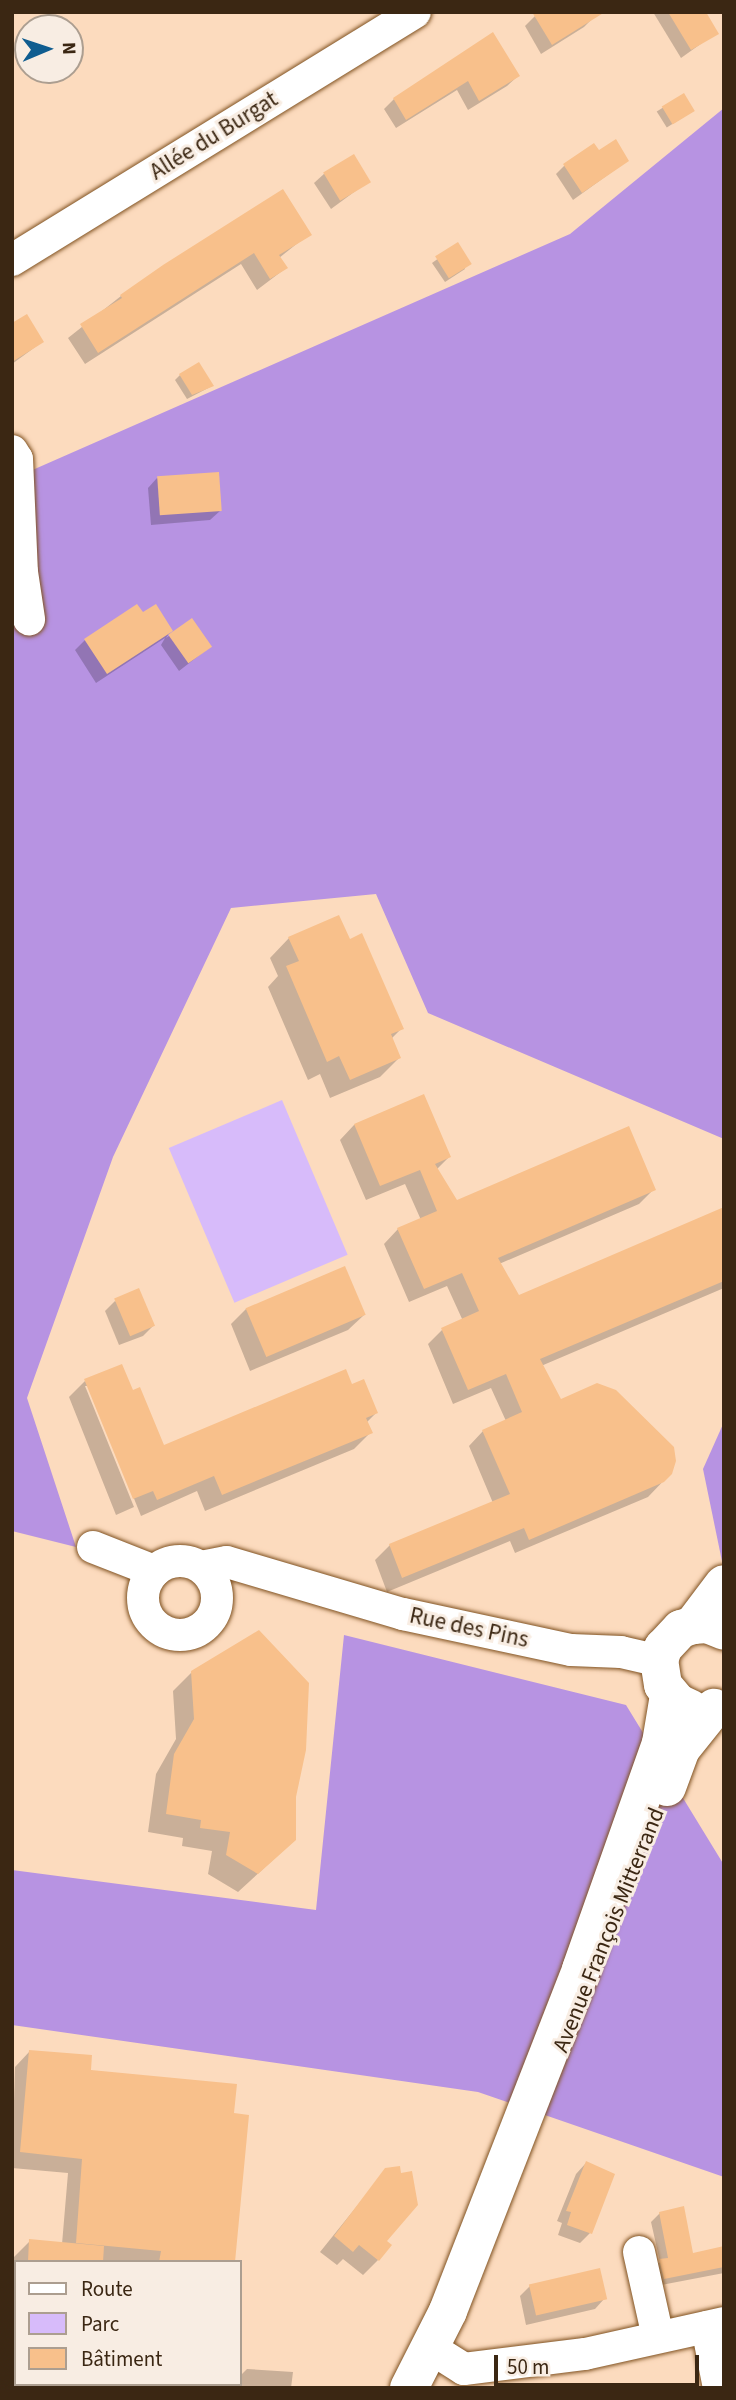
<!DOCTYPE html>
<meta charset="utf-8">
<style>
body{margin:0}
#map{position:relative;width:736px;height:2400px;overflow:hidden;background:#fcdbbe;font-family:"Source Sans 3",sans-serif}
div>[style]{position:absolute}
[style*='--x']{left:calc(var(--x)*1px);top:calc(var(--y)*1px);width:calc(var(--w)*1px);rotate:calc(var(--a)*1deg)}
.green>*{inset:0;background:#d7bbfa;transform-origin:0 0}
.forest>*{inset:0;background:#b793e2}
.shadow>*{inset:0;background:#0003;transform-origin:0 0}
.building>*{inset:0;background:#f8c08b;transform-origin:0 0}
.roads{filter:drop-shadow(0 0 2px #805221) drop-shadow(0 0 2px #805221)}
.minor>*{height:32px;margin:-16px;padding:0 16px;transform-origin:16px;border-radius:16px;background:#fff}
.minor>.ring{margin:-16px;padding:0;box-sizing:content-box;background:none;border:32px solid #fff;border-radius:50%}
.major>*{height:38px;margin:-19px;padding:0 19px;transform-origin:19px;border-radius:19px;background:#fff}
span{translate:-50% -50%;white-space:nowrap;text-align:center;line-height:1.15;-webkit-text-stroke:6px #f8ede3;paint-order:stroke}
.street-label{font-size:23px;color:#3b2713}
.frame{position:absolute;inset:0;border:14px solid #3b2713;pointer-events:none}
.legend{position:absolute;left:14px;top:2260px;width:228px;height:126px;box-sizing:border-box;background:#f8ede3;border:2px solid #ac9e90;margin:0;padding:9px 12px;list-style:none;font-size:21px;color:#3b2713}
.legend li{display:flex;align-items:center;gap:14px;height:35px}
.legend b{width:35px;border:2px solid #ac9e90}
.north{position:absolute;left:14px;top:14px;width:70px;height:70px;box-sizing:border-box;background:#f8ede3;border:2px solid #ac9e90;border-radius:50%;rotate:88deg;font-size:19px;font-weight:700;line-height:28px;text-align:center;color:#3b2713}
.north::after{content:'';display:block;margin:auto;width:24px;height:32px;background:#105d90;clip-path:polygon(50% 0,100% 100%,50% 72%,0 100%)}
.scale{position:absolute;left:494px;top:2355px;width:205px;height:32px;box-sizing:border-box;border:4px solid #3b2713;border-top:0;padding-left:9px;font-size:21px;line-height:24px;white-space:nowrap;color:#3b2713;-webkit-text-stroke:5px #f8ede3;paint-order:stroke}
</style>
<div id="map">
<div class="green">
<div style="left:282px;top:1100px;width:168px;height:123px;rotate:67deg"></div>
</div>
<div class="forest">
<div style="clip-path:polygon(724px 108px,724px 1139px,428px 1013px,376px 894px,231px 908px,113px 1157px,27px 1398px,76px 1547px,12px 1531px,12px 479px,570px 234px)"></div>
<div style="clip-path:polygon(724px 1422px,724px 1571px,703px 1469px)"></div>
<div style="clip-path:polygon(344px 1635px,626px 1705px,724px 1865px,724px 2177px,478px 2092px,12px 2025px,12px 1870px,316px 1910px)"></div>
</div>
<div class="shadow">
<div style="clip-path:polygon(653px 12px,703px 12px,716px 33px,681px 58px)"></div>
<div style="clip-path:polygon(535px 16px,594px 17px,584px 27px,541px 54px,525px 26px)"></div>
<div style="clip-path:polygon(492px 34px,518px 76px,507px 86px,468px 110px,457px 90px,396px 128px,384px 109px,394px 99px)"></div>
<div style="left:683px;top:95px;width:19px;height:31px;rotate:58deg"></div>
<div style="clip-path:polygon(598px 153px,627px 161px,573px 200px,556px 174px,564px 166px)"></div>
<div style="clip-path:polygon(325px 173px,369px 181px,331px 209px,314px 183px)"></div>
<div style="clip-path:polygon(309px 234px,279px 258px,286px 268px,257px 290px,241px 264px,85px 364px,68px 338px,121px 296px)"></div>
<div style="clip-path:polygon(457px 245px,465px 269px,445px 282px,432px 263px)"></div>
<div style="clip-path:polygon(12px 325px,42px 342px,12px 364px)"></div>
<div style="clip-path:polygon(180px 375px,212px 386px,187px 399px,175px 380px)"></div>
<div style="clip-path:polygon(157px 478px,220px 511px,210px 520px,151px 525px,148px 488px)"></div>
<div style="clip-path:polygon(143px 615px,171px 631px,166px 638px,191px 621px,210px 647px,179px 671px,161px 645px,165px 638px,96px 683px,75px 650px,85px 640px)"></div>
<div style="clip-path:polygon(289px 938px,349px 941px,401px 1029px,391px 1039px,399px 1058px,380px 1077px,330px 1098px,320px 1074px,308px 1080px,268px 987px,278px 976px,270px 958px)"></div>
<div style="clip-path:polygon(423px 1096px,449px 1157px,436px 1170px,456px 1203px,654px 1189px,639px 1204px,499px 1264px,518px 1297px,724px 1209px,724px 1288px,541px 1366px,560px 1402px,671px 1473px,648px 1497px,515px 1553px,510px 1541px,387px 1592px,375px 1560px,390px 1545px,493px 1503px,469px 1446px,483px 1431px,506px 1421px,491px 1388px,453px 1404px,428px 1344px,442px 1330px,463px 1321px,447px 1286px,409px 1302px,384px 1244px,398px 1229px,421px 1220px,405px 1184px,366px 1200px,340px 1140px,354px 1125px)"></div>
<div style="clip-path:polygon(115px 1301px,153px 1326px,143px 1336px,119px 1345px,105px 1311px)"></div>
<div style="clip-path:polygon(246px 1309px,364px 1315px,348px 1330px,250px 1371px,231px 1324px)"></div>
<div style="clip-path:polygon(85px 1381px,132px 1392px,163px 1447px,351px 1387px,376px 1413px,366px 1423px,370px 1433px,354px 1449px,205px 1511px,197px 1491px,141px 1516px,89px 1386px,85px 1386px,134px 1507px,116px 1515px,69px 1397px)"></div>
<div style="clip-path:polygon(192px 1672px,275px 1858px,238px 1892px,208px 1874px,212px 1851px,182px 1846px,183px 1838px,148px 1832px,156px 1774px,176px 1739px,173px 1691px)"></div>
<div style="clip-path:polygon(30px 2051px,232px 2115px,233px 2262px,16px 2262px,16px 2384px,49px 2384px,48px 2388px,12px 2388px,12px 2259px,30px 2241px,62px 2244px,68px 2173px,12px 2168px,15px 2067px)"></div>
<div style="clip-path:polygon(586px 2163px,590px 2233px,580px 2243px,558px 2235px,562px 2223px,557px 2221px,576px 2174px)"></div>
<div style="clip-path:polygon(386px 2170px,385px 2242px,378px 2260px,363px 2275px,343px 2259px,337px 2265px,320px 2252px)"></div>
<div style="clip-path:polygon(660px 2213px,691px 2255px,724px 2248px,724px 2273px,656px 2286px,652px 2269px,660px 2262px,651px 2222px)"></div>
<div style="clip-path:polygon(530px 2286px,605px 2298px,595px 2309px,526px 2325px,520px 2296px)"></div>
<div style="clip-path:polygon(247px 2369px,293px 2372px,291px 2388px,236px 2388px,240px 2376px)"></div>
</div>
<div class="building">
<div style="clip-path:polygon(532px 12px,605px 12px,552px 45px)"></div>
<div style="clip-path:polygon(668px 12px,706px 12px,719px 34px,691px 50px)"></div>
<div style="clip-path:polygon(493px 32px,520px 76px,479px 101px,468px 81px,406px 120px,393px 98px)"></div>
<div style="left:684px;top:93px;width:21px;height:26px;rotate:59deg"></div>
<div style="clip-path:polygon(616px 139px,629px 161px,582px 193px,563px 164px,594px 143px,599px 150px)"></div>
<div style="left:354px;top:154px;width:33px;height:36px;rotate:59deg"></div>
<div style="clip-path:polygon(283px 189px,312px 235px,279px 255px,288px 268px,270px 279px,254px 253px,98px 353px,80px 324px,122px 298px,120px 295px,163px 265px)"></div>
<div style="left:458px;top:242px;width:26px;height:27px;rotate:58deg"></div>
<div style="clip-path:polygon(27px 314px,44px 342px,12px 362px,12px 323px)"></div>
<div style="clip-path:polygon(199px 362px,214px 386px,192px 395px,179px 374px)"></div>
<div style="left:219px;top:472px;width:39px;height:62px;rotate:86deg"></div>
<div style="clip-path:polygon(137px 604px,143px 612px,156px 604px,173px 631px,107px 674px,84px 639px)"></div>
<div style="left:192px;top:618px;width:35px;height:29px;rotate:55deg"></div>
<div style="clip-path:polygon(339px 915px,350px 939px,362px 933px,404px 1029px,391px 1034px,401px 1058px,350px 1080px,339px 1056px,327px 1062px,286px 966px,299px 961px,288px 937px)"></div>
<div style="clip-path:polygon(424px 1094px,451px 1157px,435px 1164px,457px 1200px,629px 1126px,656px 1190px,498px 1258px,519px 1295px,724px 1207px,724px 1281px,540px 1359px,561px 1399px,597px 1383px,616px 1390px,674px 1447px,676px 1461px,672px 1474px,664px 1482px,529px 1540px,524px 1528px,402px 1578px,389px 1544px,510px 1494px,482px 1430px,522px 1412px,506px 1374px,468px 1390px,441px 1328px,479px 1311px,462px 1273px,424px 1289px,397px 1228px,437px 1211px,420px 1170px,380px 1186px,354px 1124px)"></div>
<div style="left:345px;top:1266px;width:53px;height:108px;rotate:67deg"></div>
<div style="left:139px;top:1288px;width:41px;height:27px;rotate:67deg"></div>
<div style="clip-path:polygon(122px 1364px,133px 1390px,140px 1387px,164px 1445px,346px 1369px,352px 1384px,364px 1379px,378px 1413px,366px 1418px,373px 1433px,222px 1495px,214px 1476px,157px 1500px,153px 1491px,133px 1499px,84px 1379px)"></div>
<div style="clip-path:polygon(259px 1630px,309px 1683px,306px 1750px,296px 1797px,296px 1840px,258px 1874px,226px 1855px,230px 1832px,200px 1828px,201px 1820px,166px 1814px,174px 1754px,194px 1719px,191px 1671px)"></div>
<div style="clip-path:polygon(29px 2050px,92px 2055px,91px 2070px,237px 2084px,234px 2113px,249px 2115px,235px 2262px,159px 2262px,161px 2251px,76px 2243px,82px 2159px,20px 2152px)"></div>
<div style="clip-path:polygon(586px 2161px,615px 2174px,592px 2234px,567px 2225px,571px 2212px,566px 2211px)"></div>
<div style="clip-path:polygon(400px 2166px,401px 2173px,412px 2171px,418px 2205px,387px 2241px,392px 2245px,379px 2261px,359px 2245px,353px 2252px,334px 2236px,385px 2168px)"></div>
<div style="clip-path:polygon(684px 2206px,693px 2253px,724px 2246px,724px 2267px,664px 2279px,659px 2259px,668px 2258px,659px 2212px)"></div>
<div style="clip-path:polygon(29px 2239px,104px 2246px,103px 2262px,28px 2262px)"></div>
<div style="left:600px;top:2268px;width:32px;height:73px;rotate:77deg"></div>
</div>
<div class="roads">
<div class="minor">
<div style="--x:12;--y:260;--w:473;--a:-31.6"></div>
<div style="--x:12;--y:451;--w:9;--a:58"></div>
<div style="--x:17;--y:459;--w:113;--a:87.5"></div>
<div style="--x:22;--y:572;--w:48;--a:81.5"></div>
<div style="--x:93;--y:1547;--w:66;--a:21.5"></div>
<div class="ring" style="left:143px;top:1561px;width:42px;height:42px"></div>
<div style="--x:201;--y:1567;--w:26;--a:-11"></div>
<div style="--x:227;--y:1562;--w:184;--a:16.5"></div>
<div style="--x:403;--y:1614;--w:172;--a:12.1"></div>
<div style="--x:571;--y:1650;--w:50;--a:2.3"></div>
<div style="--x:621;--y:1652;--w:39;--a:13"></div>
<div style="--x:639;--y:2252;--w:87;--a:77.4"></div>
<div style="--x:707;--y:2327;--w:62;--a:78.9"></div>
<div style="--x:429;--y:2347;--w:41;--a:32.2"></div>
<div style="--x:464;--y:2369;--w:122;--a:-7.1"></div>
<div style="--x:585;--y:2354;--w:142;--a:-12.6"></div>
</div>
<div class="major">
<div style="--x:693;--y:1625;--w:51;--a:-52.9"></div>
<div style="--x:691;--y:1709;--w:14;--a:-155"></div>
<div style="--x:678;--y:1703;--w:23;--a:-130"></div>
<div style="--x:663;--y:1685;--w:24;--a:-99"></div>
<div style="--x:659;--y:1661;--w:14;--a:-73"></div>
<div style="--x:663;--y:1648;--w:26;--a:-47"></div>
<div style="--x:681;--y:1629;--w:13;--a:-18"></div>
<div style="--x:693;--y:1625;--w:14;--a:-4"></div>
<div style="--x:707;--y:1624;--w:18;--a:22"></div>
<div style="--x:667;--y:1787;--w:40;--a:-69.8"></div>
<div style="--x:681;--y:1749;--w:53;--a:-51.2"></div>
<div style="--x:409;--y:2388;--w:86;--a:-63.1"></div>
<div style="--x:448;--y:2311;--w:367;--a:-68.7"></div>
<div style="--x:581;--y:1969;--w:240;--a:-70.5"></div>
<div style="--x:661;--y:1743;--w:49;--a:-80.5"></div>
</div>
</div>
<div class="street-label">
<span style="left:214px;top:136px;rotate:-32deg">Allée du Burgat</span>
<span style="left:469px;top:1628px;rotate:12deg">Rue des Pins</span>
<span style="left:609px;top:1930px;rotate:-68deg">Avenue François Mitterrand</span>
</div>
<div class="frame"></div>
<ul class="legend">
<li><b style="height:9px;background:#fff"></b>Route</li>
<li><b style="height:19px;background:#d7bbfa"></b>Parc</li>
<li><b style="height:19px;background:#f8c08b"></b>Bâtiment</li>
</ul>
<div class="north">N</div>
<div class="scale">50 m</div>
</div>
